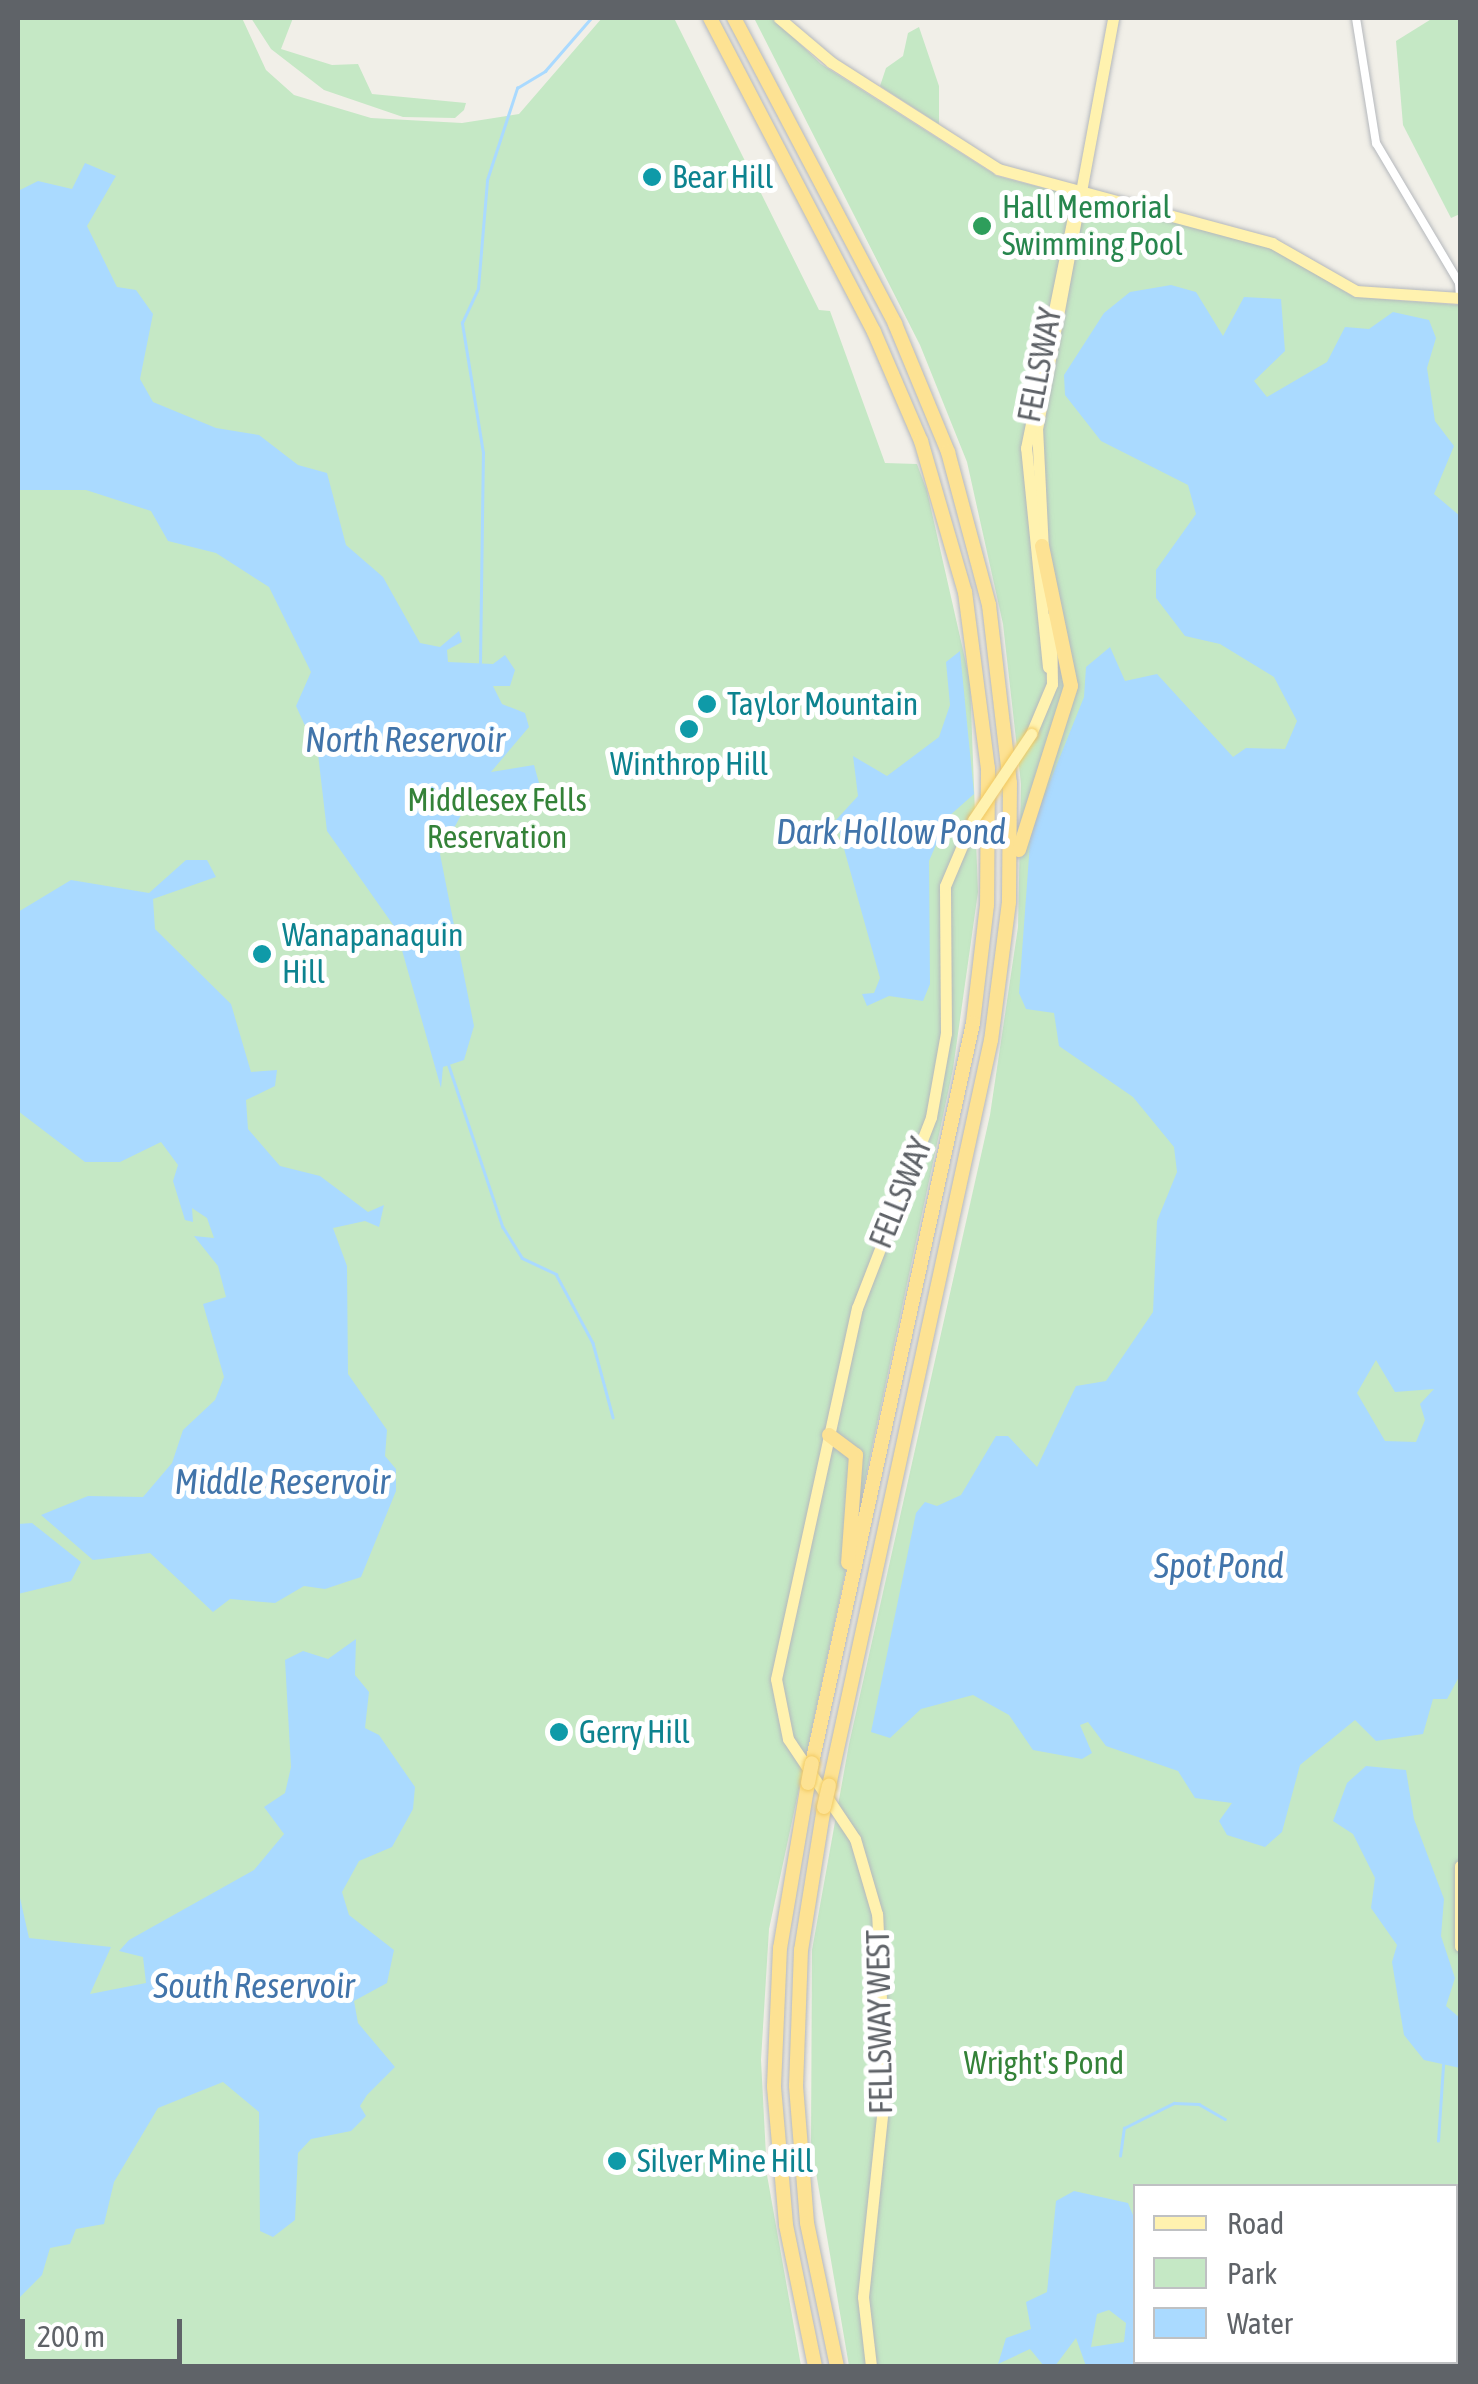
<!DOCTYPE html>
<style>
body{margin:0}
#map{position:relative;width:1478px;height:2384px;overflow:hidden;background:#f1efe8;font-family:"Asap Condensed",sans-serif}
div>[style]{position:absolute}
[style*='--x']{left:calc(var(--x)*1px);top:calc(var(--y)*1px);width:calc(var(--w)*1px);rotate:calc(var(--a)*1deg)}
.green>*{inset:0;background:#c5e8c5}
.water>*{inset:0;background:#aadaff}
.stream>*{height:2.5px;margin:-1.25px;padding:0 1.25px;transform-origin:1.25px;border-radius:1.25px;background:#aadaff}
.roads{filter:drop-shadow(0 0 2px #b5b8bc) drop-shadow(0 0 2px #b5b8bc)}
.minor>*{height:8px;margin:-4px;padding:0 4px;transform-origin:4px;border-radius:4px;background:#fff}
.major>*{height:11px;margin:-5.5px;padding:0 5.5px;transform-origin:5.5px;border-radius:5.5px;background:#fff2af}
.highway>*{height:14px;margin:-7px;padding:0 7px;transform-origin:7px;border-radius:7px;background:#fde293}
.bridges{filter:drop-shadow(0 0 2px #f2c960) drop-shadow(0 0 2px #f2c960)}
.major-bridge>*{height:11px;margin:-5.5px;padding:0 5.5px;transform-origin:5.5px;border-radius:5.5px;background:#fff2af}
.highway-bridge>*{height:14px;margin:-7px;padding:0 7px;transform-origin:7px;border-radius:7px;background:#fde293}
.dots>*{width:28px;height:28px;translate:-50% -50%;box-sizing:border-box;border:5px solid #fff;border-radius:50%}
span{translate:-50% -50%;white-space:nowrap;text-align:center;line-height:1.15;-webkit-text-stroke:10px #fff;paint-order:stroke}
.culture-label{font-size:32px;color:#0d838f}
.left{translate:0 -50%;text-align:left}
.leisure-label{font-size:32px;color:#27864d}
.street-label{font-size:32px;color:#5f6368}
.park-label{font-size:32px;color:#348238}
.water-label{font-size:35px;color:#4174aa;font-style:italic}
.frame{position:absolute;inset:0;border:20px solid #5f6368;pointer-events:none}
.legend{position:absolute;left:1133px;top:2184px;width:325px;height:180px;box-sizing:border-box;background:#fff;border:2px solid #bfc1c3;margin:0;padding:12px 18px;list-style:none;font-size:30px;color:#5f6368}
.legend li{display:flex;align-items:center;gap:20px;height:50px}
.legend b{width:50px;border:2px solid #bfc1c3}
.scale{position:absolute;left:20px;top:2319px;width:162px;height:45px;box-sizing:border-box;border:5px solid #5f6368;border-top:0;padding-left:12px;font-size:30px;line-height:35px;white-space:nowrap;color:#5f6368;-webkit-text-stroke:8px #fff;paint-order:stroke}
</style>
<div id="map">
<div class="green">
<div style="clip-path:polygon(18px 18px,242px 18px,266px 70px,294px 95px,371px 118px,462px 123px,519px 114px,602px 18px,674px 18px,819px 310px,830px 311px,885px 463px,917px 464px,927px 491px,970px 681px,978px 892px,953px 1069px,769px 1929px,761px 2060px,767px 2175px,801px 2366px,18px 2366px)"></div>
<div style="clip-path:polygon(251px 18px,293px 18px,281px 49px,332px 65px,358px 64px,372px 94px,466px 103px,464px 110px,455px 118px,403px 117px,324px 90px,271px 49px)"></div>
<div style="clip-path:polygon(754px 18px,773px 18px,821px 64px,997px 176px,1274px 248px,1354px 297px,1460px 305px,1460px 2347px,1456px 2350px,1456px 2186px,1136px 2186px,1136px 2362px,1440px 2362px,1433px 2366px,849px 2366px,811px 2143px,812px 1950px,849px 1744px,990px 1115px,1018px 927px,1021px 784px,1003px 624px,967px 462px,920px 345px)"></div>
<div style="clip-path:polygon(1433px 18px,1460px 18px,1460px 214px,1451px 218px,1403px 125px,1396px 41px)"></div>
<div style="clip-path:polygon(919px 27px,939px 86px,939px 124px,880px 86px,886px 68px,903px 56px,908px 33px)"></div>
</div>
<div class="water">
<div style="clip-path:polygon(85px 163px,116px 176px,87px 226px,117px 287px,136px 290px,153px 314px,140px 379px,153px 402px,216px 428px,259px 435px,298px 465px,327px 473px,346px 545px,383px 577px,420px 643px,440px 647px,459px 631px,462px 642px,447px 650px,448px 662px,493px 664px,505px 655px,515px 670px,510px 686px,493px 686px,502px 704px,525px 713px,529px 727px,491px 772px,534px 765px,543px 797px,534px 809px,519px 797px,467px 804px,440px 854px,474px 1026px,464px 1060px,443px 1067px,441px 1088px,396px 929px,327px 831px,318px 754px,296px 706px,311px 672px,269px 587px,216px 553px,168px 541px,151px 511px,86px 490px,18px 490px,18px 191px,38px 181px,72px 189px)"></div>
<div style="clip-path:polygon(evenodd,1171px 285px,1196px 292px,1223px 336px,1244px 297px,1281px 299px,1285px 351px,1254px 381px,1267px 397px,1327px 362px,1345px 327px,1369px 329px,1393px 312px,1429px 320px,1436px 338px,1427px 368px,1435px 421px,1454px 446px,1434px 494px,1460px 516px,1460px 1675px,1447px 1699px,1433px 1699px,1423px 1734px,1376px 1741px,1355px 1720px,1300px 1765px,1282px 1832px,1265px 1847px,1227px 1835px,1219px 1821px,1232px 1803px,1195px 1798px,1178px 1771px,1106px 1746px,1088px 1722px,1080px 1725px,1092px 1753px,1082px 1759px,1033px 1750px,1009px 1715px,973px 1695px,921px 1709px,890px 1738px,871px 1732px,916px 1513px,925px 1502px,937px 1506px,961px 1495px,996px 1436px,1008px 1436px,1037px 1467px,1076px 1386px,1106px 1381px,1153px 1312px,1157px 1221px,1177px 1172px,1174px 1147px,1133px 1097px,1059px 1046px,1054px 1013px,1026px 1009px,1019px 993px,1031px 829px,1084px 697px,1086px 667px,1110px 647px,1125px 681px,1157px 674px,1233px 757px,1246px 748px,1285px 749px,1297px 721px,1274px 677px,1220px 644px,1185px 636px,1156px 598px,1156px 570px,1196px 514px,1188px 485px,1101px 441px,1065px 395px,1064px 375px,1104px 313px,1130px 292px,1171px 285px,1376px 1360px,1395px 1392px,1434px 1389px,1420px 1404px,1425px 1420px,1416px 1442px,1385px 1441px,1357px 1393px,1376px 1360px)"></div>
<div style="clip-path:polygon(960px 651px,974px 794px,948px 817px,929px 861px,930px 984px,923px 1001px,889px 996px,867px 1006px,862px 994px,874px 993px,880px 978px,836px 820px,858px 796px,853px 756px,887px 776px,939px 737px,950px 705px,946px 662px)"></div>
<div style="clip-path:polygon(186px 860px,207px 860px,216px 877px,153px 899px,155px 929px,231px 1004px,251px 1072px,277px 1070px,275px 1086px,246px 1100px,248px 1129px,280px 1166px,320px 1176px,368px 1212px,384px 1205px,379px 1227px,365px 1221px,333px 1228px,347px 1266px,348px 1374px,387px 1430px,385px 1456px,396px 1469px,396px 1491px,361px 1577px,325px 1589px,304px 1586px,275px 1603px,230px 1599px,213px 1612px,150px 1553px,93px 1560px,41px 1515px,88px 1496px,143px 1497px,172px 1463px,183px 1430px,215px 1400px,224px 1377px,203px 1304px,226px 1297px,218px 1266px,194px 1236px,214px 1238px,207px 1218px,192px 1208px,193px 1222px,185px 1220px,173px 1181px,178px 1165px,161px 1142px,120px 1162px,85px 1162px,18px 1111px,18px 912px,71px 880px,149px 893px)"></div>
<div style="clip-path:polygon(32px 1523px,81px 1562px,71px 1581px,18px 1594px,18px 1524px)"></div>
<div style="clip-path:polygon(356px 1639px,355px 1675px,369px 1692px,365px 1728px,379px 1735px,415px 1787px,413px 1809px,392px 1847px,359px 1861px,342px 1892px,349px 1915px,394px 1950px,387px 1983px,354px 2001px,358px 2023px,395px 2067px,367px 2095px,360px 2106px,366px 2116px,351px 2131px,311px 2139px,298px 2153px,295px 2220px,273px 2237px,260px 2231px,259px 2112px,223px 2082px,158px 2108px,114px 2182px,104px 2224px,76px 2229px,70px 2244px,50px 2248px,42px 2275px,18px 2299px,18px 1889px,29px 1938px,111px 1947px,90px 1994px,146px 1983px,143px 1957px,119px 1951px,129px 1940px,254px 1870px,284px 1834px,264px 1807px,285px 1793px,291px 1767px,285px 1660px,303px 1651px,328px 1659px)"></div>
<div style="clip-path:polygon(1366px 1766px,1406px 1770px,1414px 1819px,1444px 1899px,1441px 1936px,1455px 1978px,1446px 2006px,1460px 2018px,1460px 2068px,1424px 2060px,1404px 2035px,1392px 1962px,1397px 1945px,1371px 1908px,1375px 1878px,1353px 1834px,1333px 1821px,1347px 1783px)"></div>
<div style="clip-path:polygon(evenodd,1074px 2191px,1128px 2203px,1135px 2220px,1136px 2362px,1315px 2366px,1086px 2366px,1076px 2338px,1055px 2366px,1044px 2366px,1030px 2349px,998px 2364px,1006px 2338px,1031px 2329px,1026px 2302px,1047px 2292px,1056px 2201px,1074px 2191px,1109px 2310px,1126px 2323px,1124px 2342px,1091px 2347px,1097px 2314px,1109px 2310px)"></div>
</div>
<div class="stream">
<div style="--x:480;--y:663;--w:210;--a:-89.2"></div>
<div style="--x:483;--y:453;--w:132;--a:-99.2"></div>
<div style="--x:462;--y:323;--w:38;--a:-65"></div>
<div style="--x:478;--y:288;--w:108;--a:-85.2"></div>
<div style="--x:487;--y:180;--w:97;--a:-71.9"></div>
<div style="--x:517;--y:88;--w:33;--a:-31"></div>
<div style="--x:545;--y:71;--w:70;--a:-49"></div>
<div style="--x:448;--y:1063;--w:173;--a:71.5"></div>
<div style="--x:503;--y:1227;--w:36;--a:58"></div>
<div style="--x:522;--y:1258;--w:38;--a:25"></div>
<div style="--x:556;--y:1274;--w:78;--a:61.8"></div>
<div style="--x:593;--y:1343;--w:77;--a:74.9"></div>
<div style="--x:1438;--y:2141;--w:76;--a:-86.2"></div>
<div style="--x:1120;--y:2156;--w:28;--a:-82"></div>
<div style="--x:1124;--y:2128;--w:56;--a:-26.6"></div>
<div style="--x:1174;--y:2103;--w:25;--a:2"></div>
<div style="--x:1199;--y:2104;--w:30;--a:30"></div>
</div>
<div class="roads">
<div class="minor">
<div style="--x:1356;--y:18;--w:127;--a:80.9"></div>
<div style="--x:1376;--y:143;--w:163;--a:59.3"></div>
<div style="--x:1459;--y:283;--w:15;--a:86"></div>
</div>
<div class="major">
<div style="--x:779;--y:18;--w:68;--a:40.2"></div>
<div style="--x:831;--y:62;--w:198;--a:32.6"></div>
<div style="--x:998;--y:169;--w:284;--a:15.1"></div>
<div style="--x:1272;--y:243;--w:97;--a:29.7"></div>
<div style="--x:1356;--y:291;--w:104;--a:3.9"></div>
<div style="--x:1043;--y:550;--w:121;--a:-92.8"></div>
<div style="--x:1037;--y:429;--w:418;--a:-79.5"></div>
<div style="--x:1048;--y:667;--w:220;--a:-95.7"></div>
<div style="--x:1026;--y:448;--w:255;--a:-78.5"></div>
<div style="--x:1031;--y:734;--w:54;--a:-67.2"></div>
<div style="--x:1052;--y:684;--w:66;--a:-90.9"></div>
<div style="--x:1460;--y:1866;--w:80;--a:90"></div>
<div style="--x:871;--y:2366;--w:69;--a:-96.6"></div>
<div style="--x:863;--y:2297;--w:211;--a:-84"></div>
<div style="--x:885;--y:2087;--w:173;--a:-92.6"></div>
<div style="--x:877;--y:1914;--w:78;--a:-106.3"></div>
<div style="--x:855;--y:1839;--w:120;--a:-123.8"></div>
<div style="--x:788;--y:1739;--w:61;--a:-101.3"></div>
<div style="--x:776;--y:1679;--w:380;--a:-77.7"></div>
<div style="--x:857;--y:1308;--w:205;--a:-68.8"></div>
<div style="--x:931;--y:1117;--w:85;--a:-79.9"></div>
<div style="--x:946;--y:1033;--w:147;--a:-90.4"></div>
<div style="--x:945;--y:886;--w:72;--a:-67"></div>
</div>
<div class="highway">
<div style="--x:710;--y:18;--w:354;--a:62.4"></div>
<div style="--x:874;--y:332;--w:119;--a:66.7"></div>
<div style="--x:921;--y:441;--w:157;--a:73.8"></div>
<div style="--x:965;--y:592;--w:177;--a:82.6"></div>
<div style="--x:988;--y:768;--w:137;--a:90.4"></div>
<div style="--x:987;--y:905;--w:119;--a:96.8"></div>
<div style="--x:973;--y:1023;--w:757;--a:102.27"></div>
<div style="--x:734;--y:18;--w:346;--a:62.2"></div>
<div style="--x:895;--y:324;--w:139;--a:67.5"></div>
<div style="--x:948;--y:452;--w:158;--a:75"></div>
<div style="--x:989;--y:605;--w:179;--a:83.3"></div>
<div style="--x:1010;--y:783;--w:119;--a:90.5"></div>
<div style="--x:1009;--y:902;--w:139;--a:97.4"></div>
<div style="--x:991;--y:1040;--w:763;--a:102.25"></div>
<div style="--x:1019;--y:850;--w:172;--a:-72.4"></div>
<div style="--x:1071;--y:686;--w:143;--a:-101.7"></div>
<div style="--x:829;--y:1435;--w:34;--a:37"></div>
<div style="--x:856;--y:1455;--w:108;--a:94.2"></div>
<div style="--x:808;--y:1783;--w:167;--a:99.6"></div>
<div style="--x:780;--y:1948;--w:139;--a:92.5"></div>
<div style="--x:774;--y:2087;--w:139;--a:85"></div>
<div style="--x:786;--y:2225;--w:144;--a:78.4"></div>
<div style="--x:824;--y:1807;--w:145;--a:99.1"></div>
<div style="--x:801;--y:1950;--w:136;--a:92.1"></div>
<div style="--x:796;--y:2086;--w:137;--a:85.4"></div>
<div style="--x:807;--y:2223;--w:146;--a:78.2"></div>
</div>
</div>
<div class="bridges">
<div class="major-bridge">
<div style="--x:973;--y:820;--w:104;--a:-56"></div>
</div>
<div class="highway-bridge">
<div style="--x:808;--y:1783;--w:20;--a:-79"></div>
<div style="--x:824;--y:1807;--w:22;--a:-77"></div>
</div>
</div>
<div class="dots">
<div style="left:652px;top:177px;background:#0f9aa8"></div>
<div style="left:982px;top:226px;background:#2e9e5b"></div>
<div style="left:707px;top:704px;background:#0f9aa8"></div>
<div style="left:689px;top:729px;background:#0f9aa8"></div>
<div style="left:262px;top:954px;background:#0f9aa8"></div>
<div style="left:559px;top:1732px;background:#0f9aa8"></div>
<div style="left:617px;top:2161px;background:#0f9aa8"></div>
</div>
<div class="culture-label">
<span class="left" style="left:672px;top:177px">Bear Hill</span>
<span class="left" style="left:727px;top:704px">Taylor Mountain</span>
<span style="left:689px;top:764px">Winthrop Hill</span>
<span class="left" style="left:282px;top:954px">Wanapanaquin<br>Hill</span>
<span class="left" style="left:579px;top:1732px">Gerry Hill</span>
<span class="left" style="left:637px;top:2161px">Silver Mine Hill</span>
</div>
<div class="leisure-label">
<span class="left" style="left:1002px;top:226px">Hall Memorial<br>Swimming Pool</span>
</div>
<div class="street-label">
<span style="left:1040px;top:365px;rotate:-79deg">FELLSWAY</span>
<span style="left:901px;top:1193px;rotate:-68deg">FELLSWAY</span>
<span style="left:880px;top:2022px;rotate:-91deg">FELLSWAY WEST</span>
</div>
<div class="park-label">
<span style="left:497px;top:819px">Middlesex Fells<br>Reservation</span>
<span style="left:1044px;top:2063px">Wright's Pond</span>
</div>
<div class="water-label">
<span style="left:405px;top:739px">North Reservoir</span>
<span style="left:891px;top:831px">Dark Hollow Pond</span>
<span style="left:282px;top:1481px">Middle Reservoir</span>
<span style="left:1219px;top:1565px">Spot Pond</span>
<span style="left:254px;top:1985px">South Reservoir</span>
</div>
<div class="frame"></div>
<ul class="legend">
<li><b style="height:12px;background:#fff2af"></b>Road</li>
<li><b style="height:28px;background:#c5e8c5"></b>Park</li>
<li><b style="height:28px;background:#aadaff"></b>Water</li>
</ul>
<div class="scale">200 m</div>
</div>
